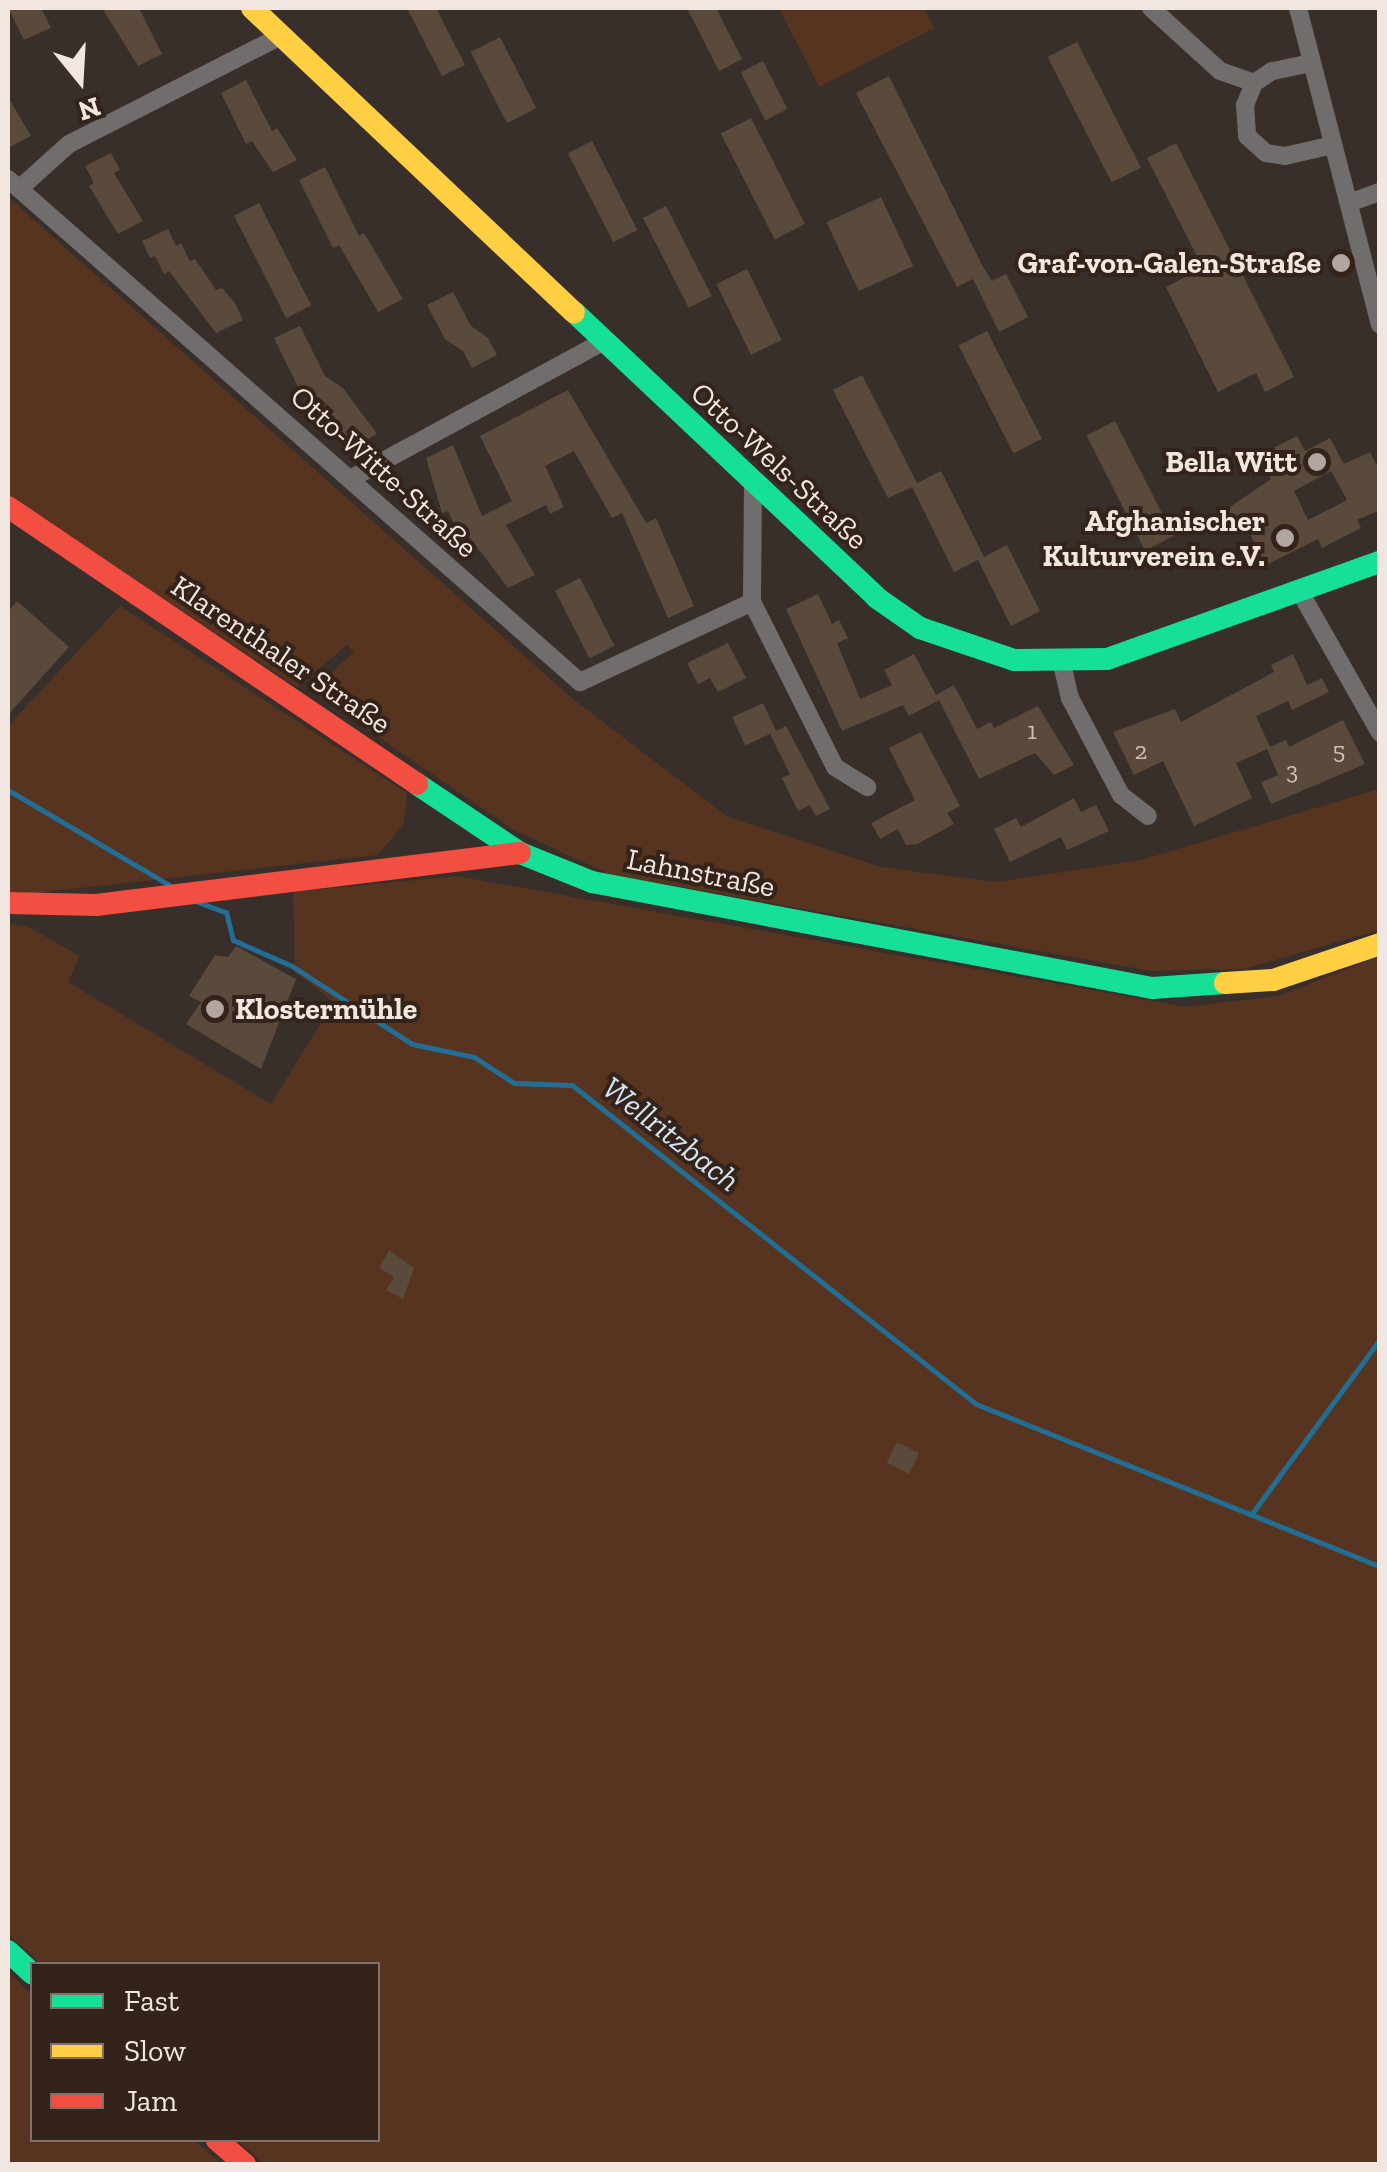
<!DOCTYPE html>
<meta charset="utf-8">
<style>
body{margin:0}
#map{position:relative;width:1387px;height:2172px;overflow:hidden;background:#382f2a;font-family:"Zilla Slab",serif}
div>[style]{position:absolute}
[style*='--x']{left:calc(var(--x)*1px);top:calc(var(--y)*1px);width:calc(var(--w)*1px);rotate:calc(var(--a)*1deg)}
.green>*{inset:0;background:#57341f}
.stream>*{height:5px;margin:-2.5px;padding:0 2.5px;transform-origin:2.5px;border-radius:2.5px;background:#236e94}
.building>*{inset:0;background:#594a3c;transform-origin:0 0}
.street>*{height:18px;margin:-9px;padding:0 9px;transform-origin:9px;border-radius:9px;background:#716d6c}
.fast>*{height:22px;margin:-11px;padding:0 11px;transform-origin:11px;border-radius:11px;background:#16e098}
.slow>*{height:22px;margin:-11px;padding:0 11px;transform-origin:11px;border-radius:11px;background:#ffcf43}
.jam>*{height:22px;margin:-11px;padding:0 11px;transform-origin:11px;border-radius:11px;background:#f24e42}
.dots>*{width:28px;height:28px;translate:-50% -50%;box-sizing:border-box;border:5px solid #33231a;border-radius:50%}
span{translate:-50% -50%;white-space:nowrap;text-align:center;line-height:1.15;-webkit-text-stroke:8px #33231a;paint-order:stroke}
.number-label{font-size:25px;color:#ccbfb7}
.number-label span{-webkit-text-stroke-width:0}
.poi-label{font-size:30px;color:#f2e6e0;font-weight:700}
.right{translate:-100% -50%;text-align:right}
.left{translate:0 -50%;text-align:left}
.street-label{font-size:30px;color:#f2e6e0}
.water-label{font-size:32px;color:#d2e5f1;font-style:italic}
.frame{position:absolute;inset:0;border:10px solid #f2e6e0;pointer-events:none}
.legend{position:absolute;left:30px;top:1962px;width:350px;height:180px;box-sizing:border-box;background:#33231a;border:2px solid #7f7169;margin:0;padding:12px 18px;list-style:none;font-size:30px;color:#f2e6e0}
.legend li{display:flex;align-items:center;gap:20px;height:50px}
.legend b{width:50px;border:2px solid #7f7169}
.north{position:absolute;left:30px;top:30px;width:100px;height:100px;-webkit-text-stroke:8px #33231a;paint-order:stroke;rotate:162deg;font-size:28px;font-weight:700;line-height:40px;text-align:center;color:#f2e6e0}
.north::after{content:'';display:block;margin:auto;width:35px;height:45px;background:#f2e6e0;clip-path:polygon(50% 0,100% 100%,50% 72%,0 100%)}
</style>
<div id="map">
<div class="green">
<div style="clip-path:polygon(779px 8px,924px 8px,934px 28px,819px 87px)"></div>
<div style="clip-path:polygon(8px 197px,574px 700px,728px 817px,881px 867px,996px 882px,1141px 860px,1379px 789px,1379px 930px,1244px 969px,1151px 971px,609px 874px,514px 830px,311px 691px,354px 652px,347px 645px,297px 687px,8px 496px)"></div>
<div style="clip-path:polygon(120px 606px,407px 793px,404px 823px,378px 855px,8px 896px,8px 726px)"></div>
<div style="clip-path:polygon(457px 876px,1186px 1007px,1278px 996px,1379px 957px,1379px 2164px,265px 2164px,237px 2140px,378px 2140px,378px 1964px,41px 1964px,8px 1934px,8px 924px,27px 926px,80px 956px,68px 982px,271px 1104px,334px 1002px,295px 972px,293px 892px)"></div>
<div style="clip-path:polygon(8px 1972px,32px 1995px,32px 2140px,194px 2140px,222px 2164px,8px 2164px)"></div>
</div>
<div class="stream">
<div style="--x:8;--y:790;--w:187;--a:30.5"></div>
<div style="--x:195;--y:901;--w:33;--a:20"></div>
<div style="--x:226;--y:912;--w:29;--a:76"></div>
<div style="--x:233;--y:940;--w:64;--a:23.8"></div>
<div style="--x:292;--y:966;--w:143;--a:33"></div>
<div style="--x:412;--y:1044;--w:63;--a:11.8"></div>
<div style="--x:474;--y:1057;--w:48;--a:33"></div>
<div style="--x:514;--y:1083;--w:58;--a:2"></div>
<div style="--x:572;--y:1085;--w:515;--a:38.29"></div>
<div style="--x:976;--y:1404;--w:435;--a:21.9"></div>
<div style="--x:1253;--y:1512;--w:215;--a:-53.7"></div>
</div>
<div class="building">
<div style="clip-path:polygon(8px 8px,41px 8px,51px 28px,24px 40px)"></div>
<div style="clip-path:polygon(102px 8px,139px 8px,162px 54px,138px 66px)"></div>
<div style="clip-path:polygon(407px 8px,436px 8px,465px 65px,442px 76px)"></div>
<div style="clip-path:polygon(687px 8px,716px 8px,742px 59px,719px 71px)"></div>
<div style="left:500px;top:37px;width:80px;height:33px;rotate:63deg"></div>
<div style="left:1077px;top:42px;width:141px;height:33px;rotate:63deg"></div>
<div style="left:763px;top:61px;width:54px;height:25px;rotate:63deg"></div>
<div style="clip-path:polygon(889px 76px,982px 265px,992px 281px,1006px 274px,1028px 317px,999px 332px,973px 279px,957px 287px,856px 93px)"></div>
<div style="clip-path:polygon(246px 80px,272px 131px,277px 128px,297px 160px,273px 172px,252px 141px,246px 144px,221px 93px)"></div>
<div style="clip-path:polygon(8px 97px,31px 136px,8px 148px)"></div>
<div style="left:751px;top:118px;width:119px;height:34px;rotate:63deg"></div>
<div style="left:592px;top:141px;width:100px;height:27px;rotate:63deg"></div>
<div style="clip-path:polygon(1176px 143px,1294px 377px,1265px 392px,1256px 373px,1218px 392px,1166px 287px,1203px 268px,1147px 158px)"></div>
<div style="clip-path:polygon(111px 153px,120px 170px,114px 173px,143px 221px,118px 234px,89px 186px,94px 183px,85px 166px)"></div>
<div style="clip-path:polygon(325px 167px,359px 236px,364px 233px,403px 299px,378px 312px,339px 245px,333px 248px,299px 180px)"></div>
<div style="left:881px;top:197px;width:76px;height:60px;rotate:65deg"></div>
<div style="left:259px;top:203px;width:115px;height:28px;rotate:63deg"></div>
<div style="left:666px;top:206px;width:101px;height:26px;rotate:63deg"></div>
<div style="clip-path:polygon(168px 229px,176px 246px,181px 243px,190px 261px,195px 259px,216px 290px,222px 288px,235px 303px,243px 320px,216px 333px,169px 271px,164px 274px,155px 256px,150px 258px,142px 241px)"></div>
<div style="left:747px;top:269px;width:79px;height:34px;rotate:64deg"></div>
<div style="clip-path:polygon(453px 292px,471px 326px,488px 338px,497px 355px,472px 368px,463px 351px,445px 339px,427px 305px)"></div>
<div style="clip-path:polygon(300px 326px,325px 376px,343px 388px,377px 434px,352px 447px,330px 414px,325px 417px,304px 386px,299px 389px,274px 338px)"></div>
<div style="left:987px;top:331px;width:121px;height:32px;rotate:63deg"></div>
<div style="clip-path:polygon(862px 375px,917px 483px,941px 471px,984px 557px,1007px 545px,1040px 611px,1011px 626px,978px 560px,954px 572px,912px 487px,888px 498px,833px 390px)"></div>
<div style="clip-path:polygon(568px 390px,646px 523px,656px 518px,694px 606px,668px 618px,622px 513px,612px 518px,574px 451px,545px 466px,564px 507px,550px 514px,546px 505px,506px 525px,535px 575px,508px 588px,461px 526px,456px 528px,448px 511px,442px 513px,426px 458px,453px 445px,482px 516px,512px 501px,480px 436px)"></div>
<div style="left:1115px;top:421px;width:129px;height:32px;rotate:63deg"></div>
<div style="clip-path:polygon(evenodd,1297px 436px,1305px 451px,1330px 438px,1344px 464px,1370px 452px,1380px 471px,1380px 510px,1357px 520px,1361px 528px,1322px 548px,1318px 539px,1266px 565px,1246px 526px,1238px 530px,1227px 509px,1271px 479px,1258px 456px,1297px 436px,1331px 471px,1347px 500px,1308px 520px,1294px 491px,1331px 471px)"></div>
<div style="left:580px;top:578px;width:76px;height:28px;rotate:63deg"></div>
<div style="clip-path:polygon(818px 594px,832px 624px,839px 620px,848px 638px,837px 643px,860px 699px,892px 685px,884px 670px,914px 654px,936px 695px,954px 685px,977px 729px,991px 722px,994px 728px,1038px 706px,1074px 765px,1054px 775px,1035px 753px,979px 779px,939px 700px,909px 716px,903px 705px,842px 731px,786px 609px)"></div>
<div style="clip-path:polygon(17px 601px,69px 647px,8px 715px,8px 612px)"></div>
<div style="clip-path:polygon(728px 643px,746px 678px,718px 692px,710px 678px,698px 684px,687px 663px)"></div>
<div style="clip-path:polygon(1293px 654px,1307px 685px,1322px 678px,1329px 692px,1292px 710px,1288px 701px,1256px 716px,1270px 747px,1286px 740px,1289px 747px,1343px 720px,1365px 764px,1271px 804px,1261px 782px,1278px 775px,1267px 749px,1236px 763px,1252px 798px,1194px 826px,1163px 761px,1134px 775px,1113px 732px,1175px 709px,1181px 722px,1274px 672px,1271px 665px)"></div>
<div style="left:763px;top:703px;width:31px;height:34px;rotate:65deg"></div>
<div style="clip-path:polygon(786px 726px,830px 809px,816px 816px,810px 805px,798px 811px,782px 778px,790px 774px,770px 734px)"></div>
<div style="clip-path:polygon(921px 732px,960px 806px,947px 813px,954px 824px,917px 844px,906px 845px,898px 829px,880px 839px,871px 823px,915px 800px,889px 748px)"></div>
<div style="clip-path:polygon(1074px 798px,1081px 812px,1096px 805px,1109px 831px,1067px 850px,1061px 837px,1010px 862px,994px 829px,1016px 818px,1021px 827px)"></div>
<div style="clip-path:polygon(236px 946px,296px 979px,261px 1069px,186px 1024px,201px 1002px,189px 996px,215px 955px,228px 957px)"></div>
<div style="clip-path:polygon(389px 1250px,414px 1268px,403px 1299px,386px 1290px,394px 1277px,379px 1268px)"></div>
<div style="left:897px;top:1442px;width:25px;height:23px;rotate:27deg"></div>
</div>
<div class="street">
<div style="--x:1151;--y:8;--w:93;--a:42.4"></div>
<div style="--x:1220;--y:71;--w:36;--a:19"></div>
<div style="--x:1298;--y:8;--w:327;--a:75.5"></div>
<div style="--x:1311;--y:63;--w:40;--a:168"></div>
<div style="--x:1272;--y:71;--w:22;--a:146"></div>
<div style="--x:1254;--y:83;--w:24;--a:112"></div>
<div style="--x:1245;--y:105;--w:31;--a:86"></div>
<div style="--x:1247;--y:136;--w:25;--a:42"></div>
<div style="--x:1266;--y:153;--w:19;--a:9"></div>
<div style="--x:1285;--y:156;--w:49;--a:-12.9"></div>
<div style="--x:8;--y:179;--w:762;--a:41.33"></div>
<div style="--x:580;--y:682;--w:190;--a:-24.9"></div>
<div style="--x:19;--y:189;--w:67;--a:-42"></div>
<div style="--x:69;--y:144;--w:236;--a:-27"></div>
<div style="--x:1349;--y:203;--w:33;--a:-20"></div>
<div style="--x:352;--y:478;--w:285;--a:-28.5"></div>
<div style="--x:753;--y:483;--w:119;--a:90.5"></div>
<div style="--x:752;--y:602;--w:185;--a:63.3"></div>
<div style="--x:835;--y:767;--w:38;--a:32"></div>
<div style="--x:1300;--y:592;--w:162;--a:60.4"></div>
<div style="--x:1062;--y:664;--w:35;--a:77"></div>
<div style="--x:1070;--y:698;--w:110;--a:62.3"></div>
<div style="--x:1121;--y:795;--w:34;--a:38"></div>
</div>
<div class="fast">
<div style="--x:574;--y:312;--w:417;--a:43.3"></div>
<div style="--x:877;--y:598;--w:52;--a:34.9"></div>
<div style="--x:920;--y:628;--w:99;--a:18.8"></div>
<div style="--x:1014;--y:660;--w:93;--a:-0.6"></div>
<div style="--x:1107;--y:659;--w:290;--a:-19.6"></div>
<div style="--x:417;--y:784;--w:124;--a:33.8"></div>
<div style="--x:520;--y:853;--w:78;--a:21.9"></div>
<div style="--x:592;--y:882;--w:570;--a:10.72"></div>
<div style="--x:1152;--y:988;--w:73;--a:-3.9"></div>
<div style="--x:8;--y:1951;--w:33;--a:43"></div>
</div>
<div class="slow">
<div style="--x:252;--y:8;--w:443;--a:43.4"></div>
<div style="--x:1225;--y:983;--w:48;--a:-3.6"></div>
<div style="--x:1273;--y:980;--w:113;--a:-18.6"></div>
</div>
<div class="jam">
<div style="--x:8;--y:507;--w:494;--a:34.1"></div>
<div style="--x:8;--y:903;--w:88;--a:1.3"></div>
<div style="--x:96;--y:905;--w:427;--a:-7"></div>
<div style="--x:217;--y:2140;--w:37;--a:41"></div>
</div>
<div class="dots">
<div style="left:1341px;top:263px;background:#b1a6a0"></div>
<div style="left:1317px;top:462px;background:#b1a6a0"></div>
<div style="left:1285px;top:538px;background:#b1a6a0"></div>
<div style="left:215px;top:1009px;background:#b1a6a0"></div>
</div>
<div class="number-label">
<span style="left:1032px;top:730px">1</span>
<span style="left:1141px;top:750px">2</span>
<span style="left:1339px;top:750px">5</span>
<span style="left:1292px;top:770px">3</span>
</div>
<div class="poi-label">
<span class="right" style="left:1321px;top:263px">Graf-von-Galen-Straße</span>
<span class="right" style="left:1297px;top:462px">Bella Witt</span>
<span class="right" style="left:1265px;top:538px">Afghanischer<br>Kulturverein e.V.</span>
<span class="left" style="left:235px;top:1009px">Klostermühle</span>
</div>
<div class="street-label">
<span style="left:779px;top:466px;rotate:43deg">Otto-Wels-Straße</span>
<span style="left:384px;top:472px;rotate:42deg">Otto-Witte-Straße</span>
<span style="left:281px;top:655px;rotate:34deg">Klarenthaler Straße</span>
<span style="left:701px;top:873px;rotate:11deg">Lahnstraße</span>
</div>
<div class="water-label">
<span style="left:671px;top:1134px;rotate:38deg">Wellritzbach</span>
</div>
<div class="frame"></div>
<ul class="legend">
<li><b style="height:12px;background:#16e098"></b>Fast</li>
<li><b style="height:12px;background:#ffcf43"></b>Slow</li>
<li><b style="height:12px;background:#f24e42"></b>Jam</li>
</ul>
<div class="north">N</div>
</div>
